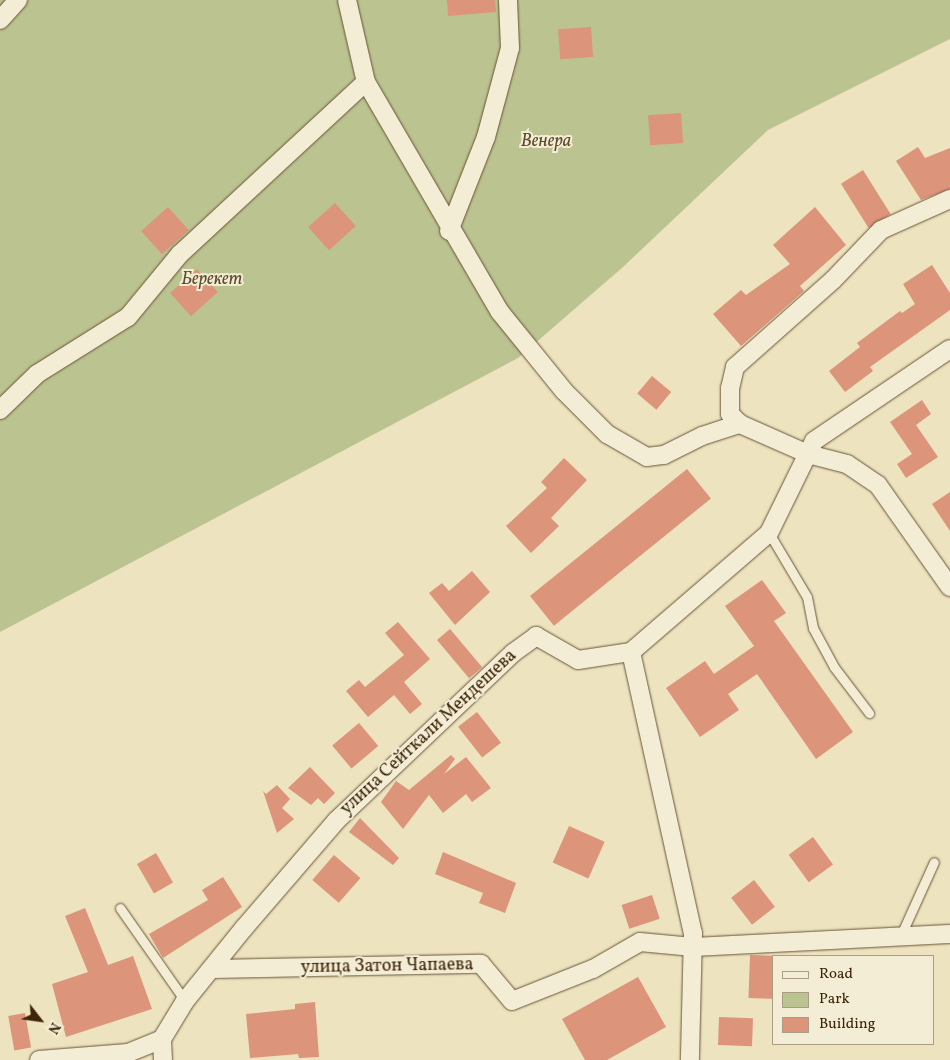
<!DOCTYPE html>
<meta charset="utf-8">
<style>
body{margin:0}
#map{position:relative;width:950px;height:1060px;overflow:hidden;background:#ede3bf;font-family:Vollkorn,serif}
div>[style]{position:absolute}
[style*='--x']{left:calc(var(--x)*1px);top:calc(var(--y)*1px);width:calc(var(--w)*1px);rotate:calc(var(--a)*1deg)}
.green>*{inset:0;background:#bbc390}
.building>*{inset:0;background:#dc947b;transform-origin:0 0}
.roads{filter:drop-shadow(0 0 1px #695436) drop-shadow(0 0 1px #695436)}
.service>*{height:9px;margin:-4.5px;padding:0 4.5px;transform-origin:4.5px;border-radius:4.5px;background:#f3edd5}
.minor>*{height:18px;margin:-9px;padding:0 9px;transform-origin:9px;border-radius:9px;background:#f3edd5}
span{translate:-50% -50%;white-space:nowrap;text-align:center;line-height:1.15;-webkit-text-stroke:4px #f3edd5;paint-order:stroke}
.park-label{font-size:18px;color:#5c4c2b;font-style:italic}
.street-label{font-size:18px;color:#3d2509}
.legend{position:absolute;left:772px;top:955px;width:162px;height:90px;box-sizing:border-box;background:#f3edd5;border:1px solid #aa9d83;margin:0;padding:6px 9px;list-style:none;font-size:15px;color:#3d2509}
.legend li{display:flex;align-items:center;gap:10px;height:25px}
.legend b{width:25px;border:1px solid #aa9d83}
.north{position:absolute;left:15px;top:995px;width:50px;height:50px;-webkit-text-stroke:4px #f3edd5;paint-order:stroke;rotate:120deg;font-size:14px;font-weight:700;line-height:20px;text-align:center;color:#3d2509}
.north::after{content:'';display:block;margin:auto;width:18px;height:22px;background:#3d2509;clip-path:polygon(50% 0,100% 100%,50% 72%,0 100%)}
</style>
<div id="map">
<div class="green">
<div style="clip-path:polygon(0 0,950px 0,950px 39px,768px 130px,623px 267px,518px 358px,0 632px)"></div>
</div>
<div class="building">
<div style="clip-path:polygon(447px 0,495px 0,496px 12px,448px 16px)"></div>
<div style="left:591px;top:27px;width:30px;height:33px;rotate:86deg"></div>
<div style="left:681px;top:113px;width:30px;height:33px;rotate:86deg"></div>
<div style="clip-path:polygon(918px 147px,925px 158px,950px 148px,950px 189px,921px 200px,896px 161px)"></div>
<div style="left:863px;top:170px;width:52px;height:26px;rotate:58deg"></div>
<div style="left:335px;top:203px;width:31px;height:36px;rotate:48deg"></div>
<div style="left:168px;top:207px;width:31px;height:36px;rotate:48deg"></div>
<div style="clip-path:polygon(815px 207px,846px 245px,800px 286px,804px 291px,741px 346px,713px 314px,741px 290px,746px 295px,790px 264px,773px 245px)"></div>
<div style="clip-path:polygon(932px 265px,950px 293px,950px 310px,870px 367px,873px 371px,845px 392px,829px 371px,860px 347px,857px 343px,900px 311px,902px 313px,915px 304px,903px 284px)"></div>
<div style="left:197px;top:269px;width:31px;height:36px;rotate:48deg"></div>
<div style="left:652px;top:376px;width:25px;height:23px;rotate:40deg"></div>
<div style="clip-path:polygon(922px 400px,931px 414px,916px 425px,938px 457px,906px 478px,897px 464px,912px 454px,890px 422px)"></div>
<div style="clip-path:polygon(564px 458px,587px 480px,551px 518px,559px 526px,531px 553px,506px 526px,547px 488px,541px 482px)"></div>
<div style="left:687px;top:469px;width:38px;height:202px;rotate:51deg"></div>
<div style="clip-path:polygon(950px 492px,950px 531px,932px 504px)"></div>
<div style="clip-path:polygon(472px 571px,490px 592px,455px 625px,429px 593px,442px 583px,449px 591px)"></div>
<div style="clip-path:polygon(762px 580px,786px 613px,774px 621px,853px 732px,816px 759px,757px 674px,728px 694px,739px 710px,700px 737px,666px 688px,705px 661px,714px 674px,754px 646px,725px 606px)"></div>
<div style="clip-path:polygon(398px 622px,430px 659px,404px 682px,422px 704px,410px 714px,394px 695px,368px 717px,346px 691px,359px 680px,365px 687px,404px 655px,385px 633px)"></div>
<div style="left:450px;top:629px;width:50px;height:17px;rotate:50deg"></div>
<div style="left:477px;top:712px;width:39px;height:24px;rotate:52deg"></div>
<div style="left:359px;top:723px;width:30px;height:35px;rotate:50deg"></div>
<div style="clip-path:polygon(451px 755px,455px 759px,444px 774px,466px 757px,491px 788px,472px 802px,466px 794px,443px 813px,429px 795px,403px 829px,381px 802px,396px 781px,409px 790px)"></div>
<div style="clip-path:polygon(310px 767px,335px 793px,324px 804px,318px 798px,311px 805px,288px 788px)"></div>
<div style="clip-path:polygon(277px 785px,290px 799px,282px 808px,294px 819px,277px 833px,263px 791px,266px 794px)"></div>
<div style="clip-path:polygon(360px 818px,399px 858px,393px 865px,349px 832px)"></div>
<div style="left:569px;top:826px;width:39px;height:40px;rotate:24deg"></div>
<div style="left:813px;top:837px;width:34px;height:30px;rotate:54deg"></div>
<div style="clip-path:polygon(443px 852px,516px 883px,505px 913px,479px 903px,483px 893px,435px 874px)"></div>
<div style="left:156px;top:853px;width:34px;height:22px;rotate:60deg"></div>
<div style="left:334px;top:855px;width:35px;height:33px;rotate:41deg"></div>
<div style="clip-path:polygon(223px 877px,242px 907px,163px 958px,149px 934px,208px 900px,202px 890px)"></div>
<div style="left:754px;top:880px;width:34px;height:29px;rotate:52deg"></div>
<div style="left:652px;top:895px;width:25px;height:32px;rotate:72deg"></div>
<div style="clip-path:polygon(85px 908px,108px 965px,133px 956px,152px 1009px,66px 1037px,52px 984px,88px 972px,65px 916px)"></div>
<div style="left:750px;top:955px;width:24px;height:43px;rotate:2deg"></div>
<div style="clip-path:polygon(638px 977px,666px 1027px,607px 1060px,585px 1060px,562px 1019px)"></div>
<div style="clip-path:polygon(315px 1002px,319px 1057px,299px 1058px,298px 1054px,250px 1058px,246px 1014px,295px 1009px,295px 1004px)"></div>
<div style="left:25px;top:1013px;width:35px;height:17px;rotate:80deg"></div>
<div style="left:719px;top:1017px;width:34px;height:28px;rotate:2deg"></div>
</div>
<div class="roads">
<div class="service">
<div style="--x:769;--y:533;--w:74;--a:59.3"></div>
<div style="--x:807;--y:597;--w:32;--a:79"></div>
<div style="--x:813;--y:628;--w:44;--a:61.7"></div>
<div style="--x:834;--y:667;--w:58;--a:52.7"></div>
<div style="--x:120;--y:908;--w:113;--a:55"></div>
<div style="--x:900;--y:937;--w:82;--a:-65.6"></div>
</div>
<div class="minor">
<div style="--x:347;--y:0;--w:84;--a:77"></div>
<div style="--x:366;--y:82;--w:266;--a:59.8"></div>
<div style="--x:500;--y:312;--w:102;--a:51"></div>
<div style="--x:564;--y:391;--w:61;--a:45"></div>
<div style="--x:607;--y:434;--w:46;--a:29.9"></div>
<div style="--x:647;--y:457;--w:17;--a:-7"></div>
<div style="--x:664;--y:455;--w:42;--a:-26.6"></div>
<div style="--x:702;--y:436;--w:40;--a:-18"></div>
<div style="--x:0;--y:20;--w:27;--a:-48"></div>
<div style="--x:950;--y:199;--w:76;--a:155.8"></div>
<div style="--x:881;--y:230;--w:69;--a:133.8"></div>
<div style="--x:833;--y:280;--w:131;--a:138.4"></div>
<div style="--x:735;--y:367;--w:22;--a:103"></div>
<div style="--x:730;--y:388;--w:26;--a:90"></div>
<div style="--x:730;--y:414;--w:14;--a:45"></div>
<div style="--x:740;--y:424;--w:74;--a:23.8"></div>
<div style="--x:808;--y:454;--w:40;--a:14.4"></div>
<div style="--x:847;--y:464;--w:37;--a:34"></div>
<div style="--x:878;--y:485;--w:125;--a:54.8"></div>
<div style="--x:449;--y:231;--w:101;--a:-68.5"></div>
<div style="--x:486;--y:137;--w:92;--a:-74.9"></div>
<div style="--x:510;--y:48;--w:48;--a:-92.4"></div>
<div style="--x:0;--y:410;--w:52;--a:-44.2"></div>
<div style="--x:37;--y:374;--w:107;--a:-32.1"></div>
<div style="--x:128;--y:317;--w:82;--a:-50.5"></div>
<div style="--x:180;--y:254;--w:253;--a:-42.8"></div>
<div style="--x:631;--y:652;--w:288;--a:77.6"></div>
<div style="--x:693;--y:933;--w:127;--a:91.4"></div>
<div style="--x:213;--y:969;--w:268;--a:-1.1"></div>
<div style="--x:481;--y:964;--w:48;--a:50"></div>
<div style="--x:512;--y:1001;--w:87;--a:-21.6"></div>
<div style="--x:593;--y:969;--w:54;--a:-29.9"></div>
<div style="--x:640;--y:942;--w:53;--a:5.4"></div>
<div style="--x:693;--y:947;--w:257;--a:-2.9"></div>
<div style="--x:39;--y:1060;--w:89;--a:-4.5"></div>
<div style="--x:128;--y:1053;--w:37;--a:-22"></div>
<div style="--x:163;--y:1060;--w:21;--a:-93"></div>
<div style="--x:162;--y:1039;--w:44;--a:-58.8"></div>
<div style="--x:185;--y:1001;--w:94;--a:-51.1"></div>
<div style="--x:244;--y:928;--w:141;--a:-49.3"></div>
<div style="--x:336;--y:821;--w:244;--a:-43.5"></div>
<div style="--x:513;--y:653;--w:29;--a:-36"></div>
<div style="--x:536;--y:636;--w:48;--a:29.7"></div>
<div style="--x:578;--y:660;--w:54;--a:-8.6"></div>
<div style="--x:631;--y:652;--w:182;--a:-40.8"></div>
<div style="--x:769;--y:533;--w:102;--a:-63.9"></div>
<div style="--x:814;--y:441;--w:164;--a:-34.1"></div>
</div>
</div>
<div class="park-label">
<span style="left:546px;top:142px">Венера</span>
<span style="left:212px;top:280px">Берекет</span>
</div>
<div class="street-label">
<span style="left:429px;top:733px;rotate:-43deg">улица Сейткали Мендешева</span>
<span style="left:387px;top:967px;rotate:-1deg">улица Затон Чапаева</span>
</div>
<ul class="legend">
<li><b style="height:6px;background:#f3edd5"></b>Road</li>
<li><b style="height:14px;background:#bbc390"></b>Park</li>
<li><b style="height:14px;background:#dc947b"></b>Building</li>
</ul>
<div class="north">N</div>
</div>
